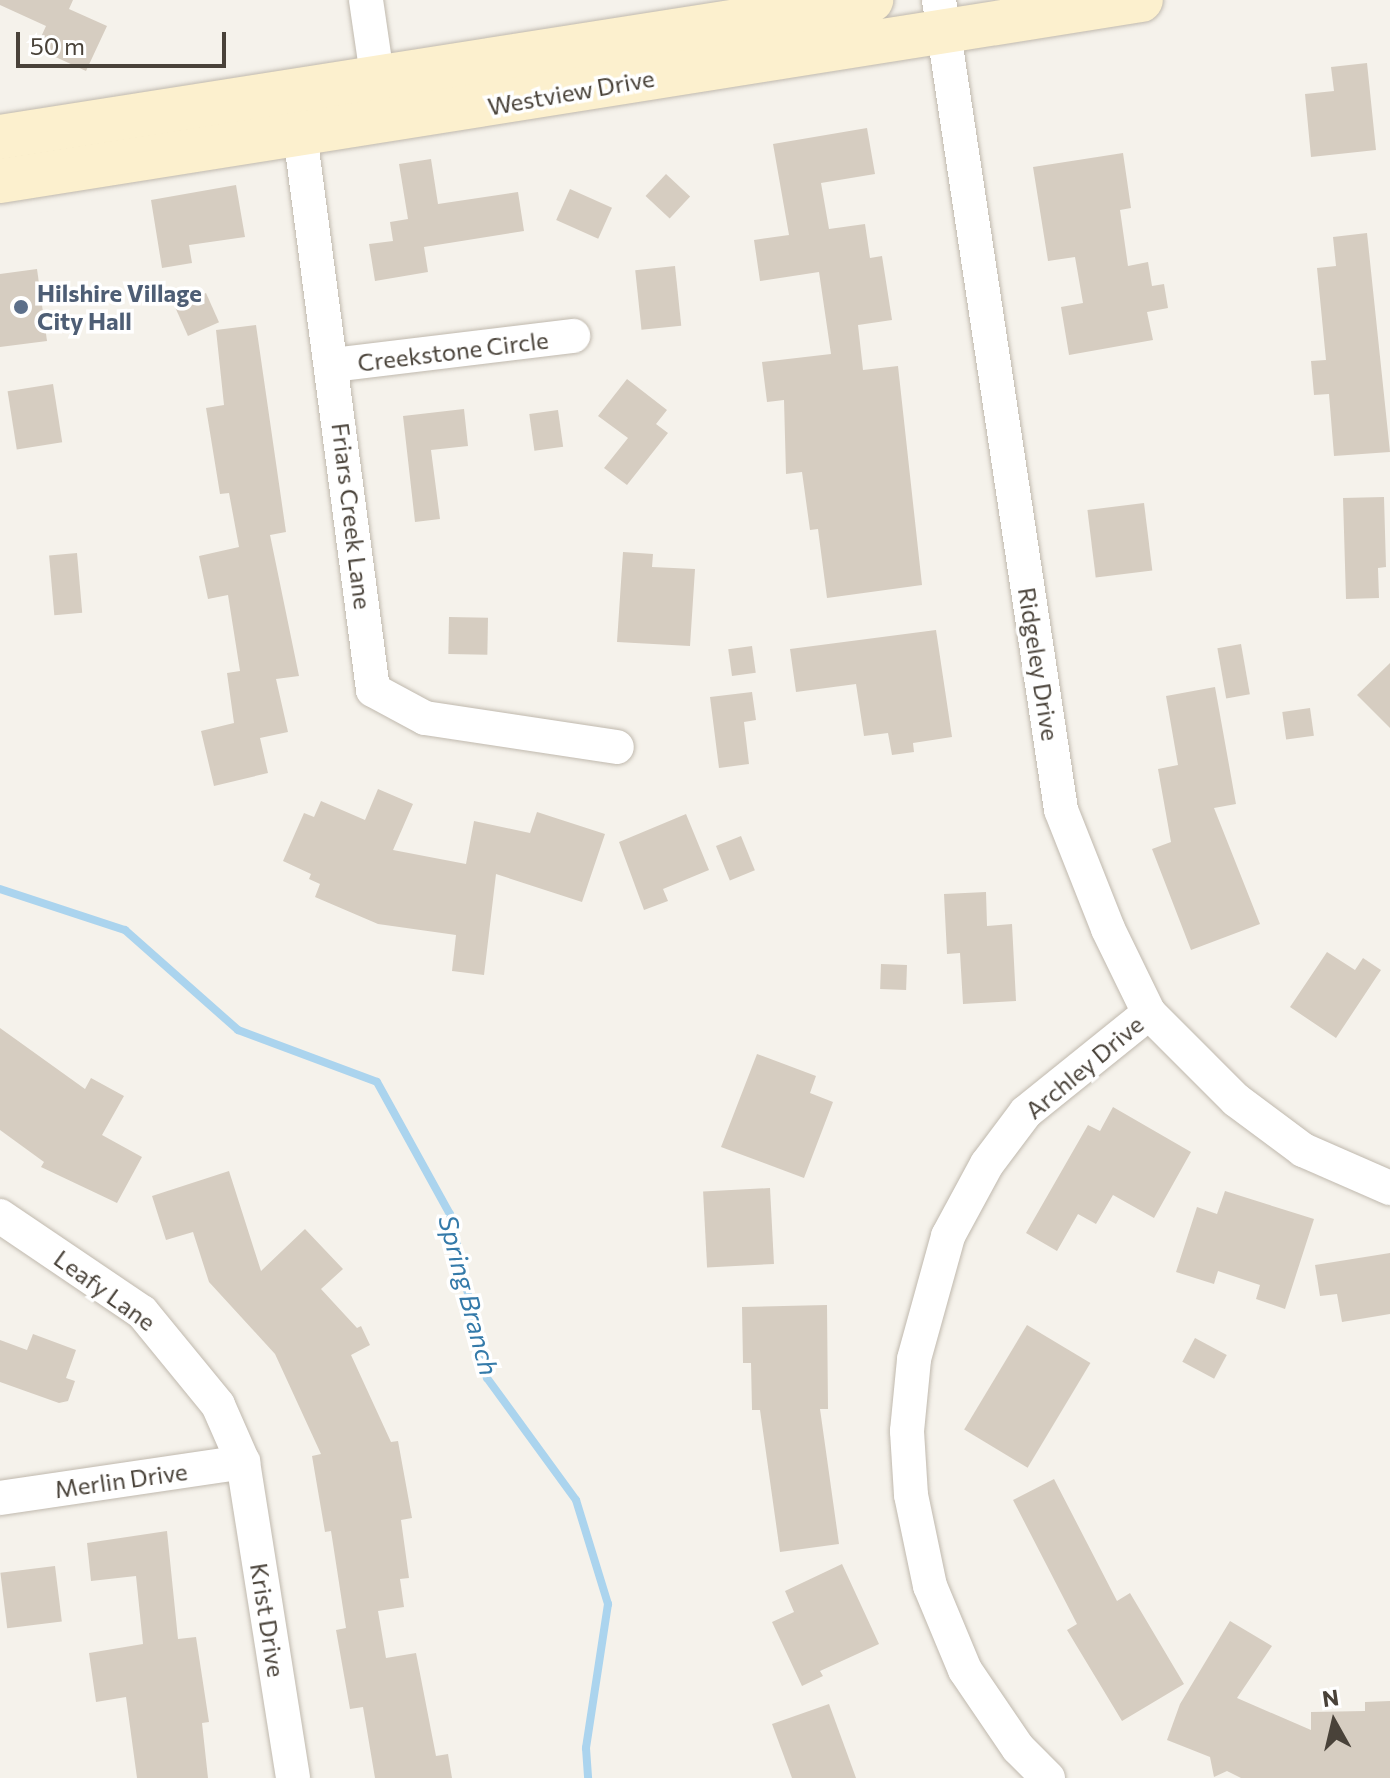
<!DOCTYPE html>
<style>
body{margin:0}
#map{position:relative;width:1390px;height:1778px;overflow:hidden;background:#f5f2eb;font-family:Commissioner,sans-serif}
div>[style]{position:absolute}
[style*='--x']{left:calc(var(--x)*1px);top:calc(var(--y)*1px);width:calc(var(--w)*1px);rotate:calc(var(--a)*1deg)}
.stream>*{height:8px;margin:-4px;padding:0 4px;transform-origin:4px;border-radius:4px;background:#abd4ee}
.building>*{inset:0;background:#d6cdc1;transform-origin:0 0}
.roads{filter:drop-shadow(0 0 2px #c0b9ae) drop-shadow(0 0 2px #c0b9ae)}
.minor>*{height:34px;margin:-17px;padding:0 17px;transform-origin:17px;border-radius:17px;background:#fff}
.secondary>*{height:44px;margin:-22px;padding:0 22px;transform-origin:22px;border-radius:22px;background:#fcf0ce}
.dots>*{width:22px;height:22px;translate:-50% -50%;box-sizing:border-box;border:4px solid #fff;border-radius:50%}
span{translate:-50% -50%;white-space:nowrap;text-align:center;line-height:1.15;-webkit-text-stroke:7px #fff;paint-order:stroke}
.street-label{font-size:24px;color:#494239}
.service-label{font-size:24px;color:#4e5e75;font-weight:700}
.left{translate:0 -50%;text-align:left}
.water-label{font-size:26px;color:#347aa9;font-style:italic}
.north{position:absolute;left:1294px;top:1682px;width:80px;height:80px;-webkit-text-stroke:6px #fff;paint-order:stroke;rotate:352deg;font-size:22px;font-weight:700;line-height:32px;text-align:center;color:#494239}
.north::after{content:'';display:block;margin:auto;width:28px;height:36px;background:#494239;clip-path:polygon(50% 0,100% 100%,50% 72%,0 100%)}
.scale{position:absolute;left:16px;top:32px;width:210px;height:36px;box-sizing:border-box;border:4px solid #494239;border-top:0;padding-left:10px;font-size:24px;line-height:28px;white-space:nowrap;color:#494239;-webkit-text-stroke:6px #fff;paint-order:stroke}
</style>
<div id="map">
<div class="stream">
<div style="--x:0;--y:889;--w:132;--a:18.2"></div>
<div style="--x:125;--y:930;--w:151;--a:41.5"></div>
<div style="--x:238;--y:1030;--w:148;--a:20.5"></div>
<div style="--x:377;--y:1082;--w:151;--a:61.1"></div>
<div style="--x:450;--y:1214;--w:168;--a:77.3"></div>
<div style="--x:487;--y:1378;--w:151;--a:53.9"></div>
<div style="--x:576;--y:1500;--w:109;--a:72.9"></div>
<div style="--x:608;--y:1604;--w:146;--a:98.7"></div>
<div style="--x:586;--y:1748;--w:30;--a:86"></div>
</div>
<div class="building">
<div style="clip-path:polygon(0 0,73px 0,69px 9px,107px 26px,86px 71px,36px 48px,46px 26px,0 5px)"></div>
<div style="clip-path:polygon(1367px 63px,1376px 150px,1311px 157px,1305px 94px,1334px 91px,1331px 67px)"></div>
<div style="clip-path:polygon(867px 128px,875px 174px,821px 183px,829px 229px,865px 224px,870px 258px,882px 256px,892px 320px,858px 325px,863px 370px,898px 366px,922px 585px,827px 598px,818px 529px,810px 530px,802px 472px,786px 474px,784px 400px,767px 402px,762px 362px,831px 354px,819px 272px,760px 281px,754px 240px,789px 235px,773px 144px)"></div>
<div style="clip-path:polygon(1123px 153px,1131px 208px,1120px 210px,1128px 266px,1148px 262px,1152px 286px,1164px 284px,1168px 308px,1147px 312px,1153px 340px,1069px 355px,1061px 307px,1083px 303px,1075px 257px,1048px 261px,1033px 167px)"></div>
<div style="clip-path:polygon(431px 159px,438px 204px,518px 192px,524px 231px,424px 247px,428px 272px,375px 281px,369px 244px,393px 241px,390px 222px,408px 219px,399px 164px)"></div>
<div style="left:666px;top:174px;width:33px;height:30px;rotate:43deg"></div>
<div style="clip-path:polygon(236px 185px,245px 237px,189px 245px,192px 263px,162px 268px,151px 200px)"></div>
<div style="left:570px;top:189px;width:46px;height:34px;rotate:24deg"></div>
<div style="clip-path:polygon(1367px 233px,1390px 452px,1334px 456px,1329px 394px,1314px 395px,1311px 361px,1326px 360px,1317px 268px,1336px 266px,1333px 237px)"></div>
<div style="left:675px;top:266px;width:60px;height:40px;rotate:84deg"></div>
<div style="clip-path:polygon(37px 269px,47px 341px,0 347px,0 274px)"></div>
<div style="left:206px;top:293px;width:32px;height:34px;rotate:66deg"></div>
<div style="clip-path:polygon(256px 325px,286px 532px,270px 535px,299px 676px,276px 679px,288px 732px,260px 738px,268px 773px,214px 786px,201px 731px,234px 723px,227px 673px,240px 671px,228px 595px,208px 599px,199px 556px,239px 547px,229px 493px,220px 494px,206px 408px,224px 405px,216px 330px)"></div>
<div style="clip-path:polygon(627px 379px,667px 410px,656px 424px,668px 433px,627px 485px,604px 468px,628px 438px,598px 416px)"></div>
<div style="left:53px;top:384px;width:59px;height:46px;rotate:81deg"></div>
<div style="clip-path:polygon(464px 409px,468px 446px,431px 450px,440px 519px,415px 522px,403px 416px)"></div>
<div style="left:558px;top:410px;width:37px;height:29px;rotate:82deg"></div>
<div style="clip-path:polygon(1384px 497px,1386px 567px,1378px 568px,1379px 598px,1346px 599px,1343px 498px)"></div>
<div style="left:1144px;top:503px;width:68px;height:57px;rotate:83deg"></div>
<div style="clip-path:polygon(623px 552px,653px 554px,652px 567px,695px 569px,690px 646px,617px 642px)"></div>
<div style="left:77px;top:553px;width:60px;height:28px;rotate:85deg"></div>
<div style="left:449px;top:617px;width:39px;height:37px;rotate:1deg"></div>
<div style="clip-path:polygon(936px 630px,952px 737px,913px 743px,914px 752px,892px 755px,888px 733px,864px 736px,856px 684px,796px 692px,790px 649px)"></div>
<div style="left:1241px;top:644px;width:51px;height:24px;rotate:80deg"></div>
<div style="left:752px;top:646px;width:27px;height:24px;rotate:82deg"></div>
<div style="clip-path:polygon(1390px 663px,1390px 728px,1357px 695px)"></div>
<div style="clip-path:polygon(1215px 687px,1236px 804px,1214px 808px,1260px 924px,1191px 950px,1152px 849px,1171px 842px,1158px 769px,1178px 765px,1166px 696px)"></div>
<div style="clip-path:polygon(752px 692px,756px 720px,744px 722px,749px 764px,719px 768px,710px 697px)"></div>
<div style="left:1310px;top:708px;width:28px;height:28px;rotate:82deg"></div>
<div style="clip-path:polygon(378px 789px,413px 804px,393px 850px,466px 864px,474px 821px,530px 833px,537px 812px,605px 834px,582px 902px,496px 874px,484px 975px,452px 971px,456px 935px,378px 924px,315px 897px,320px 884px,309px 879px,311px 874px,283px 861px,304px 813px,314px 817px,321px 801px,365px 820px)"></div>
<div style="clip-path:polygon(686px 814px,709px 870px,663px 889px,668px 901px,644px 910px,619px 842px)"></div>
<div style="left:741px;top:836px;width:37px;height:27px;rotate:68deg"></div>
<div style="clip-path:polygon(986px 892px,987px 926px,1012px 924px,1016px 1001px,963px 1004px,960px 953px,947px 954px,944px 894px)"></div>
<div style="clip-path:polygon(1327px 952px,1355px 970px,1363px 958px,1381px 970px,1336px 1038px,1290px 1007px)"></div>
<div style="left:881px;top:964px;width:26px;height:25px;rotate:2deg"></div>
<div style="clip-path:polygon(0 1028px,85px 1089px,91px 1078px,124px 1096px,102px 1135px,142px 1157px,117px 1203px,41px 1167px,44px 1162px,0 1130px)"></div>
<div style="clip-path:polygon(757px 1054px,816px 1076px,810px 1093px,833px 1102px,804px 1178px,721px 1147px)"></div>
<div style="clip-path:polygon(1113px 1107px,1191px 1152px,1154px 1218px,1113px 1195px,1096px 1224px,1078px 1214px,1057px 1251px,1026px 1233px,1088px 1125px,1100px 1131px)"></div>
<div style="clip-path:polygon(229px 1171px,261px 1271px,305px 1229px,343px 1269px,321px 1289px,357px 1328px,361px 1326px,370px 1345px,351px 1355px,391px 1442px,398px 1441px,412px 1518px,401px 1520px,409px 1578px,400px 1579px,404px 1607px,378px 1611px,386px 1658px,416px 1653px,436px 1756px,448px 1754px,452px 1778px,375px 1778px,363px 1707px,350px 1709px,336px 1630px,346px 1628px,331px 1531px,325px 1532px,312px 1456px,321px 1454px,275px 1354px,209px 1282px,193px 1232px,166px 1240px,152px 1196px)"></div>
<div style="left:770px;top:1188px;width:76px;height:67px;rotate:87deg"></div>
<div style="clip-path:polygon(1225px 1191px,1314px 1219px,1285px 1309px,1256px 1299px,1260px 1285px,1218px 1271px,1214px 1284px,1176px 1272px,1197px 1207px,1217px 1214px)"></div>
<div style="clip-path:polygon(1390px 1253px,1390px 1314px,1342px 1322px,1337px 1294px,1320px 1296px,1315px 1265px)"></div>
<div style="clip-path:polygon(827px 1305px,828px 1409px,820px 1409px,839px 1544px,780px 1552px,760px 1410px,752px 1410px,751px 1363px,743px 1363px,742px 1307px)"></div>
<div style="left:1027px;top:1325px;width:74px;height:122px;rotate:31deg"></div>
<div style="clip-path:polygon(33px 1334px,76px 1350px,66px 1378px,75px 1381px,68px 1401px,59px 1403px,0 1382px,0 1340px,27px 1350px)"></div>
<div style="left:1195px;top:1338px;width:36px;height:27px;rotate:28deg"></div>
<div style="clip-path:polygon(1054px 1479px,1117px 1601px,1130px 1593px,1184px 1684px,1122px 1721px,1067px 1630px,1077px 1624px,1013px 1500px)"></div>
<div style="clip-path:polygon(167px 1531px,178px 1639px,196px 1637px,209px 1722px,202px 1723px,208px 1778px,137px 1778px,126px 1697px,96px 1702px,89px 1653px,143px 1644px,136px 1576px,91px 1581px,87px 1543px)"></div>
<div style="clip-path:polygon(842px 1564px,879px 1644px,820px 1671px,823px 1676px,802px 1686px,772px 1622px,794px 1612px,785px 1591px)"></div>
<div style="left:55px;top:1566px;width:56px;height:55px;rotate:83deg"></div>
<div style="clip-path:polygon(1230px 1621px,1272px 1646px,1237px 1698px,1311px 1730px,1311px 1712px,1365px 1711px,1365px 1702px,1390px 1701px,1390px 1778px,1241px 1778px,1227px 1771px,1214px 1777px,1210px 1757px,1167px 1740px,1180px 1704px)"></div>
<div style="clip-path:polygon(829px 1704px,856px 1778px,792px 1778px,772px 1724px)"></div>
</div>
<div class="roads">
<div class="minor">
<div style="--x:366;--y:0;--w:104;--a:81.7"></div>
<div style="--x:939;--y:0;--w:819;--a:81.43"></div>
<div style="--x:1061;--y:810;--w:128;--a:68.4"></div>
<div style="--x:1108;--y:929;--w:93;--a:64"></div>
<div style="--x:1149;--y:1013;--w:123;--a:45"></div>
<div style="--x:1236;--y:1100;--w:84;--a:36.7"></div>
<div style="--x:1303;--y:1150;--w:95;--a:23.6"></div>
<div style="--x:297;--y:111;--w:584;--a:82.52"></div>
<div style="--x:373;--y:690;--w:59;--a:28.3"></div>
<div style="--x:425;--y:718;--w:194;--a:8.6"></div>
<div style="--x:332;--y:365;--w:243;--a:-6.9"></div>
<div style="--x:0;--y:1216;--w:171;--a:34.1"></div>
<div style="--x:142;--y:1312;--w:120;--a:50.7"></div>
<div style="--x:218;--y:1405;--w:62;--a:66.3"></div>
<div style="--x:243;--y:1462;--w:320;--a:81"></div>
<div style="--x:0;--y:1498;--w:246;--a:-8.4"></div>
<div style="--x:1048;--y:1778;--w:42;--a:-135"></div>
<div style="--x:1018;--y:1748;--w:94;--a:-124.2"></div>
<div style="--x:965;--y:1670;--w:91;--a:-112.6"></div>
<div style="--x:930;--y:1586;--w:93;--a:-101.8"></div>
<div style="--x:911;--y:1495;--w:64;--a:-93.6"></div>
<div style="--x:907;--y:1431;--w:72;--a:-84.4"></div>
<div style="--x:914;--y:1359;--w:128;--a:-74.5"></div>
<div style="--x:948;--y:1236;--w:82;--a:-61.6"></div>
<div style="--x:987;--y:1164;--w:65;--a:-53.1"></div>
<div style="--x:1026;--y:1112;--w:158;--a:-38.8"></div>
</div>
<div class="secondary">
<div style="--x:0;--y:137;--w:882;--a:-8.94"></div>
<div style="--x:0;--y:181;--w:1155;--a:-9.01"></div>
</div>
</div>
<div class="dots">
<div style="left:21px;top:307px;background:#5c6f8a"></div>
</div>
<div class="street-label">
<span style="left:571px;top:92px;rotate:-10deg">Westview Drive</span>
<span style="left:453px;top:351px;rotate:-7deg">Creekstone Circle</span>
<span style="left:352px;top:516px;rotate:83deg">Friars Creek Lane</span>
<span style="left:1039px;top:664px;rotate:81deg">Ridgeley Drive</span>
<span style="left:1084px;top:1067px;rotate:-40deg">Archley Drive</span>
<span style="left:105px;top:1290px;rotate:36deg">Leafy Lane</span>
<span style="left:121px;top:1480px;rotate:-8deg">Merlin Drive</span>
<span style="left:268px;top:1620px;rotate:81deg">Krist Drive</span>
</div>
<div class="service-label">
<span class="left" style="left:37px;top:307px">Hilshire Village<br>City Hall</span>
</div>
<div class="water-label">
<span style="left:469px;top:1295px;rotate:75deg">Spring Branch</span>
</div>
<div class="north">N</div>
<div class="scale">50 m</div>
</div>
